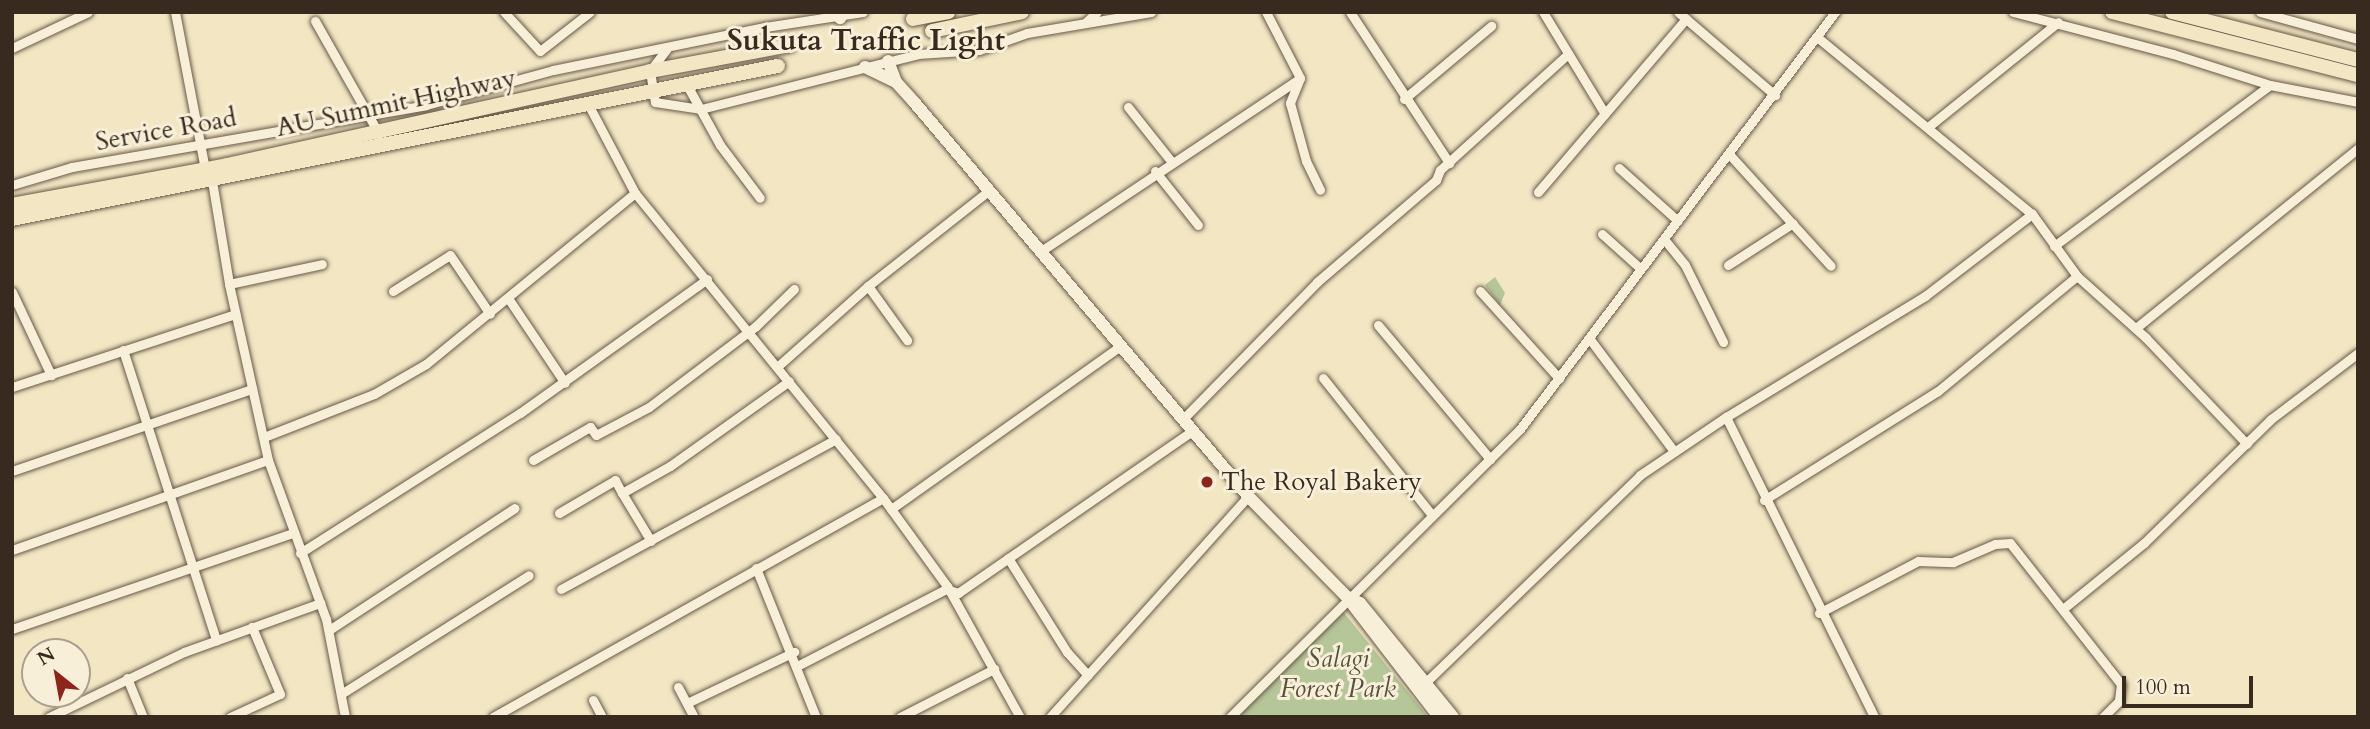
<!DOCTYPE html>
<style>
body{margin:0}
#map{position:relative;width:2370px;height:729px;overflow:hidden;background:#f2e6c3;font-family:Cardo,serif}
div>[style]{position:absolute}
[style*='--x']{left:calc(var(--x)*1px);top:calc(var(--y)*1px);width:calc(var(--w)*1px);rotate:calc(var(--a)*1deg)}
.green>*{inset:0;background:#b5c698}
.roads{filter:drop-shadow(0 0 2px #675949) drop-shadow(0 0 2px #675949)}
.street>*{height:9px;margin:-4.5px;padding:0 4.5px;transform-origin:4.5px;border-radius:4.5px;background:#f7efd8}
.secondary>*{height:12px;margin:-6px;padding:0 6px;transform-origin:6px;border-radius:6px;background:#f7efd8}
.primary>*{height:14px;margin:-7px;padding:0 7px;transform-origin:7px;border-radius:7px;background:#f2e6c3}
.dots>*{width:19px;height:19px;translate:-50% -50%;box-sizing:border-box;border:4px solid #f7efd8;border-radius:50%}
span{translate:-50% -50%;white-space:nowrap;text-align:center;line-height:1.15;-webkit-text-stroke:6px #f7efd8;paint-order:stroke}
.street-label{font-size:26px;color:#392a20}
.poi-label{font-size:26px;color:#392a20}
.left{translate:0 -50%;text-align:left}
.park-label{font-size:26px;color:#58513e;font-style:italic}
.quarter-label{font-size:30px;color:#392a20;font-weight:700}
.frame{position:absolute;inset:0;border:14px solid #392a20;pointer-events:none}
.north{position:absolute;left:21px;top:638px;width:70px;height:70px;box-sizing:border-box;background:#f7efd8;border:2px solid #aba08e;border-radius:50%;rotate:329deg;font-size:19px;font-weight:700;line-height:28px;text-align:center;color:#392a20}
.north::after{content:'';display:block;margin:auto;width:24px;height:32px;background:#8f2418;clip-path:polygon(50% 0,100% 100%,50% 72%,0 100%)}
.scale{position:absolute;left:2122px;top:676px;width:131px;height:32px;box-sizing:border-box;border:4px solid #392a20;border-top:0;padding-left:9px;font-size:21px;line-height:24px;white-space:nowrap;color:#392a20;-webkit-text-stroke:5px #f7efd8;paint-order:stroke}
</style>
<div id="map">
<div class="green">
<div style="clip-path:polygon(1495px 277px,1505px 293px,1500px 305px,1485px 285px)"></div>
<div style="clip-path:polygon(1341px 609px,1428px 717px,1238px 717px)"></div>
</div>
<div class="roads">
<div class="street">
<div style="--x:175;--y:12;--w:160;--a:79.2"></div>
<div style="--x:504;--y:12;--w:53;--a:47.3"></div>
<div style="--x:540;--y:51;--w:63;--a:-38"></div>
<div style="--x:1266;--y:12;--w:74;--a:62.7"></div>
<div style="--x:1300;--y:78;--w:27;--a:112"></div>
<div style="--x:1290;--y:103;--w:60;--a:74.6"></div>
<div style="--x:1306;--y:161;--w:32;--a:64"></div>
<div style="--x:1350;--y:12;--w:181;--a:56.7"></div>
<div style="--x:1543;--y:12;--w:119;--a:58.7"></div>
<div style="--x:1678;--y:12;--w:128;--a:40.6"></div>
<div style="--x:2013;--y:12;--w:165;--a:14.7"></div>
<div style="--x:2173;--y:54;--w:102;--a:17.7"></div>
<div style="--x:2270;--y:85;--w:90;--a:10.9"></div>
<div style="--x:2260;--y:12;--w:102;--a:15.4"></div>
<div style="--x:315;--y:21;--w:130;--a:60.5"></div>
<div style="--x:1085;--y:23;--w:16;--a:-43"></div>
<div style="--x:1817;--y:37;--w:278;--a:39.5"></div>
<div style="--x:2032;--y:214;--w:77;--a:54"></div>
<div style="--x:2077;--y:276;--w:93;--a:41.9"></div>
<div style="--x:2146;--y:338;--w:146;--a:46.4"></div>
<div style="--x:668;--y:47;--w:30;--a:127"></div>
<div style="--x:650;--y:71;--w:31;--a:81"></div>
<div style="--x:655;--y:102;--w:47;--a:8.7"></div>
<div style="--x:701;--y:109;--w:224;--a:-14.2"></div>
<div style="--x:918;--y:54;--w:61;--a:-3.8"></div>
<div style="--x:979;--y:50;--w:51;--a:-19.5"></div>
<div style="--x:1027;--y:33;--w:126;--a:-9.6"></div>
<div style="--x:12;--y:48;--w:84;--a:-25.3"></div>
<div style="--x:688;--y:87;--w:66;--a:61.1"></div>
<div style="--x:720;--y:145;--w:66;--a:53"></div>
<div style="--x:1404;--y:99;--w:114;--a:-40"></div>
<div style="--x:588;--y:104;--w:101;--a:62.2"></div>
<div style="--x:635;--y:193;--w:393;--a:50.9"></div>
<div style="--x:883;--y:498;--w:109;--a:54"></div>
<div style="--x:947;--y:586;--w:150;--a:60.9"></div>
<div style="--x:1128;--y:107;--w:69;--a:51.5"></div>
<div style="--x:1928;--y:127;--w:167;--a:-38.9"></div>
<div style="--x:1729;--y:154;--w:151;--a:47.7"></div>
<div style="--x:1619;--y:168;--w:79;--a:41.9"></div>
<div style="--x:1155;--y:171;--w:69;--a:51.5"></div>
<div style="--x:212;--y:181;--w:104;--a:80.6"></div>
<div style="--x:229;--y:284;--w:180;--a:77.5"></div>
<div style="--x:268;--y:460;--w:169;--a:70"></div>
<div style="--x:326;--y:619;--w:100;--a:79"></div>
<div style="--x:12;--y:185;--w:63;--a:-16.7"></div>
<div style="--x:72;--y:167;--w:359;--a:-9.9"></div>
<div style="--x:426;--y:105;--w:132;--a:-15.4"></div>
<div style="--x:553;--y:70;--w:216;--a:-11.5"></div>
<div style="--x:765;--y:27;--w:99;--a:-8.7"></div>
<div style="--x:1538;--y:192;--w:228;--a:-49.5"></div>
<div style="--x:1602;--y:234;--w:52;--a:41.9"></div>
<div style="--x:1664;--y:239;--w:33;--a:51"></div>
<div style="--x:1685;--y:265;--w:86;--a:63.7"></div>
<div style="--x:2054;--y:246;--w:269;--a:-36.7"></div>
<div style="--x:1041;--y:251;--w:311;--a:-33.7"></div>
<div style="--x:1728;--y:265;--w:77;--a:-32.9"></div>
<div style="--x:229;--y:284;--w:95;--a:-12.1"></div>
<div style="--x:868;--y:286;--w:67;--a:54.2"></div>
<div style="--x:393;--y:291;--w:67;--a:-32.3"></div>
<div style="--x:450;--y:255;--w:71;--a:55.9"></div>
<div style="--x:1480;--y:291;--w:118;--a:47.8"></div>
<div style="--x:12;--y:292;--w:92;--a:64.8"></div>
<div style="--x:508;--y:298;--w:102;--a:56.2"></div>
<div style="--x:1378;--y:325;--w:175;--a:50.1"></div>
<div style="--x:2136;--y:328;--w:286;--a:-39"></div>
<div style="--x:1589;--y:338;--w:140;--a:53.1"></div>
<div style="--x:123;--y:350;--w:305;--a:72.2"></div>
<div style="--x:777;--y:367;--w:122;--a:-41.7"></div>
<div style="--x:868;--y:286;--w:152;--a:-38.3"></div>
<div style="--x:1323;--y:378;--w:175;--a:51.5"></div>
<div style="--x:12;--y:387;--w:235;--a:-18.1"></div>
<div style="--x:1726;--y:417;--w:335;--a:63.7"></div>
<div style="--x:1184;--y:418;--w:190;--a:-45.6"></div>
<div style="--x:1317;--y:282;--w:157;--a:-40.6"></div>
<div style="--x:1436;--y:180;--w:11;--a:-68"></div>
<div style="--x:1440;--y:170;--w:173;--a:-42.2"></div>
<div style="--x:264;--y:437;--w:118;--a:-21.4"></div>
<div style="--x:374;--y:394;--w:60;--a:-30"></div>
<div style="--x:426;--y:364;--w:270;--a:-39.3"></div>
<div style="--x:533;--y:460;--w:66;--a:-30.1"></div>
<div style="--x:590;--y:427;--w:10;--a:53"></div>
<div style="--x:596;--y:435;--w:60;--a:-27.8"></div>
<div style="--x:649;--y:407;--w:134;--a:-37.1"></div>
<div style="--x:756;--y:326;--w:53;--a:-44.2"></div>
<div style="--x:12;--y:471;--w:254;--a:-18.9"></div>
<div style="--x:622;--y:493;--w:56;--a:58.9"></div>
<div style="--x:1764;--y:500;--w:205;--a:-32.1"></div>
<div style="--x:1938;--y:391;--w:180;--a:-39.6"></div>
<div style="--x:891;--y:509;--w:281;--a:-35.4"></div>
<div style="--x:559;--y:513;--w:65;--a:-30.5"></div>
<div style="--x:615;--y:480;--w:15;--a:62"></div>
<div style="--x:622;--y:493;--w:55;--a:-29.4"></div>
<div style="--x:670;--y:466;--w:146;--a:-35.5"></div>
<div style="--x:12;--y:550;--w:271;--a:-19.4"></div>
<div style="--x:300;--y:553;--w:261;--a:-32.5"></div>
<div style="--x:520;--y:413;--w:230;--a:-35.6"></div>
<div style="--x:1008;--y:558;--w:111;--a:57.9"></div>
<div style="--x:1067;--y:652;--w:31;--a:48"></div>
<div style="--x:756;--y:568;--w:161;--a:68.1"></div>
<div style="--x:561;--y:589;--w:313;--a:-28.6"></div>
<div style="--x:2064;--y:608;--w:103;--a:-39.1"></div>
<div style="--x:2144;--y:543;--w:177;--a:-44.3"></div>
<div style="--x:2271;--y:419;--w:109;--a:-37.2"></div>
<div style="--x:1819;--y:613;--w:112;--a:-27.7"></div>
<div style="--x:1918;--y:561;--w:35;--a:2"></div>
<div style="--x:1953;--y:562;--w:46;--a:-23.2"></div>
<div style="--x:1995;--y:544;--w:15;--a:-4"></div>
<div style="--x:2010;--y:543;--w:179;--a:51.8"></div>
<div style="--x:2121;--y:684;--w:17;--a:97"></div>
<div style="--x:2119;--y:701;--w:23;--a:135"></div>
<div style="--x:12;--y:629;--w:296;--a:-18.9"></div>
<div style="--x:329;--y:630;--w:222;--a:-33.3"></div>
<div style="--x:799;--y:665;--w:165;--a:-27.3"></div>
<div style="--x:946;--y:589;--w:13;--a:18"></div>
<div style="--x:958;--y:593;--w:286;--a:-34.7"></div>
<div style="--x:127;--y:678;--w:42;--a:67.7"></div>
<div style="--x:1427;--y:681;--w:296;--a:-44"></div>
<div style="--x:1640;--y:475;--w:104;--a:-34"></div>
<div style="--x:1726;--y:417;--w:233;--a:-31.3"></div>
<div style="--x:1925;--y:296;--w:135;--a:-37.5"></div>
<div style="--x:678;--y:687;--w:34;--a:62"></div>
<div style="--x:341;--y:694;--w:222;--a:-32.3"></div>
<div style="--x:593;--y:700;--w:19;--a:62"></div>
<div style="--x:687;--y:703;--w:119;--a:-25.5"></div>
<div style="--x:49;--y:717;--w:150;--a:-25.7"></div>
<div style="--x:184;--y:652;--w:145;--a:-19.8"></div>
<div style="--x:230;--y:717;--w:55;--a:-24.7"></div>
<div style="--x:280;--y:694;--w:73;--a:-112.7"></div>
<div style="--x:493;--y:717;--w:447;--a:-29.3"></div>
<div style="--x:900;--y:717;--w:106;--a:-27.1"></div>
<div style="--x:1050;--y:717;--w:297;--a:-48.1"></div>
<div style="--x:1230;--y:717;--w:409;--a:-44.8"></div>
<div style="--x:1520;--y:429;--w:523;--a:-52.93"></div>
</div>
<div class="secondary">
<div style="--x:837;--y:12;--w:7;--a:63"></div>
<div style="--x:888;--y:61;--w:22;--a:69"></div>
<div style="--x:865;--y:67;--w:34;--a:26"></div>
<div style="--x:896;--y:82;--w:27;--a:48"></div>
<div style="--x:914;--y:102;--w:517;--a:49.71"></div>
<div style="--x:1248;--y:496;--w:141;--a:45.6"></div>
<div style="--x:1347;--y:597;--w:151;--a:52.5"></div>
<div style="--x:1347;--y:597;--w:14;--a:25"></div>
<div style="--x:1360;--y:603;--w:147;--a:50.8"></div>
</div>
<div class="primary">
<div style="--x:2112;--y:12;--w:254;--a:14.4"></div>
<div style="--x:2172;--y:12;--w:192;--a:14.5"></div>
<div style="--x:913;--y:19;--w:36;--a:-11"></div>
<div style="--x:932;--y:31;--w:92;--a:-11.9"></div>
<div style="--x:12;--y:205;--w:219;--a:-10.5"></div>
<div style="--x:227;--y:165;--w:433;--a:-12.5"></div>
<div style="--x:650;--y:71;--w:142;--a:-10.5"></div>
<div style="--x:12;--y:219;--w:781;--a:-11.3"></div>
</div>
</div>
<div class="dots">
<div style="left:1207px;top:482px;background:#8f2418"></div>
</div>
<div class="street-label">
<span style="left:396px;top:103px;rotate:-12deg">AU Summit Highway</span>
<span style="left:166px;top:130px;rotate:-10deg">Service Road</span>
</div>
<div class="poi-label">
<span class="left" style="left:1221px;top:482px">The Royal Bakery</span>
</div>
<div class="park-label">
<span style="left:1338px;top:674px">Salagi<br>Forest Park</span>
</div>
<div class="quarter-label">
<span style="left:866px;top:41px">Sukuta Traffic Light</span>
</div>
<div class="frame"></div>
<div class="north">N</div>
<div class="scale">100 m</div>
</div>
